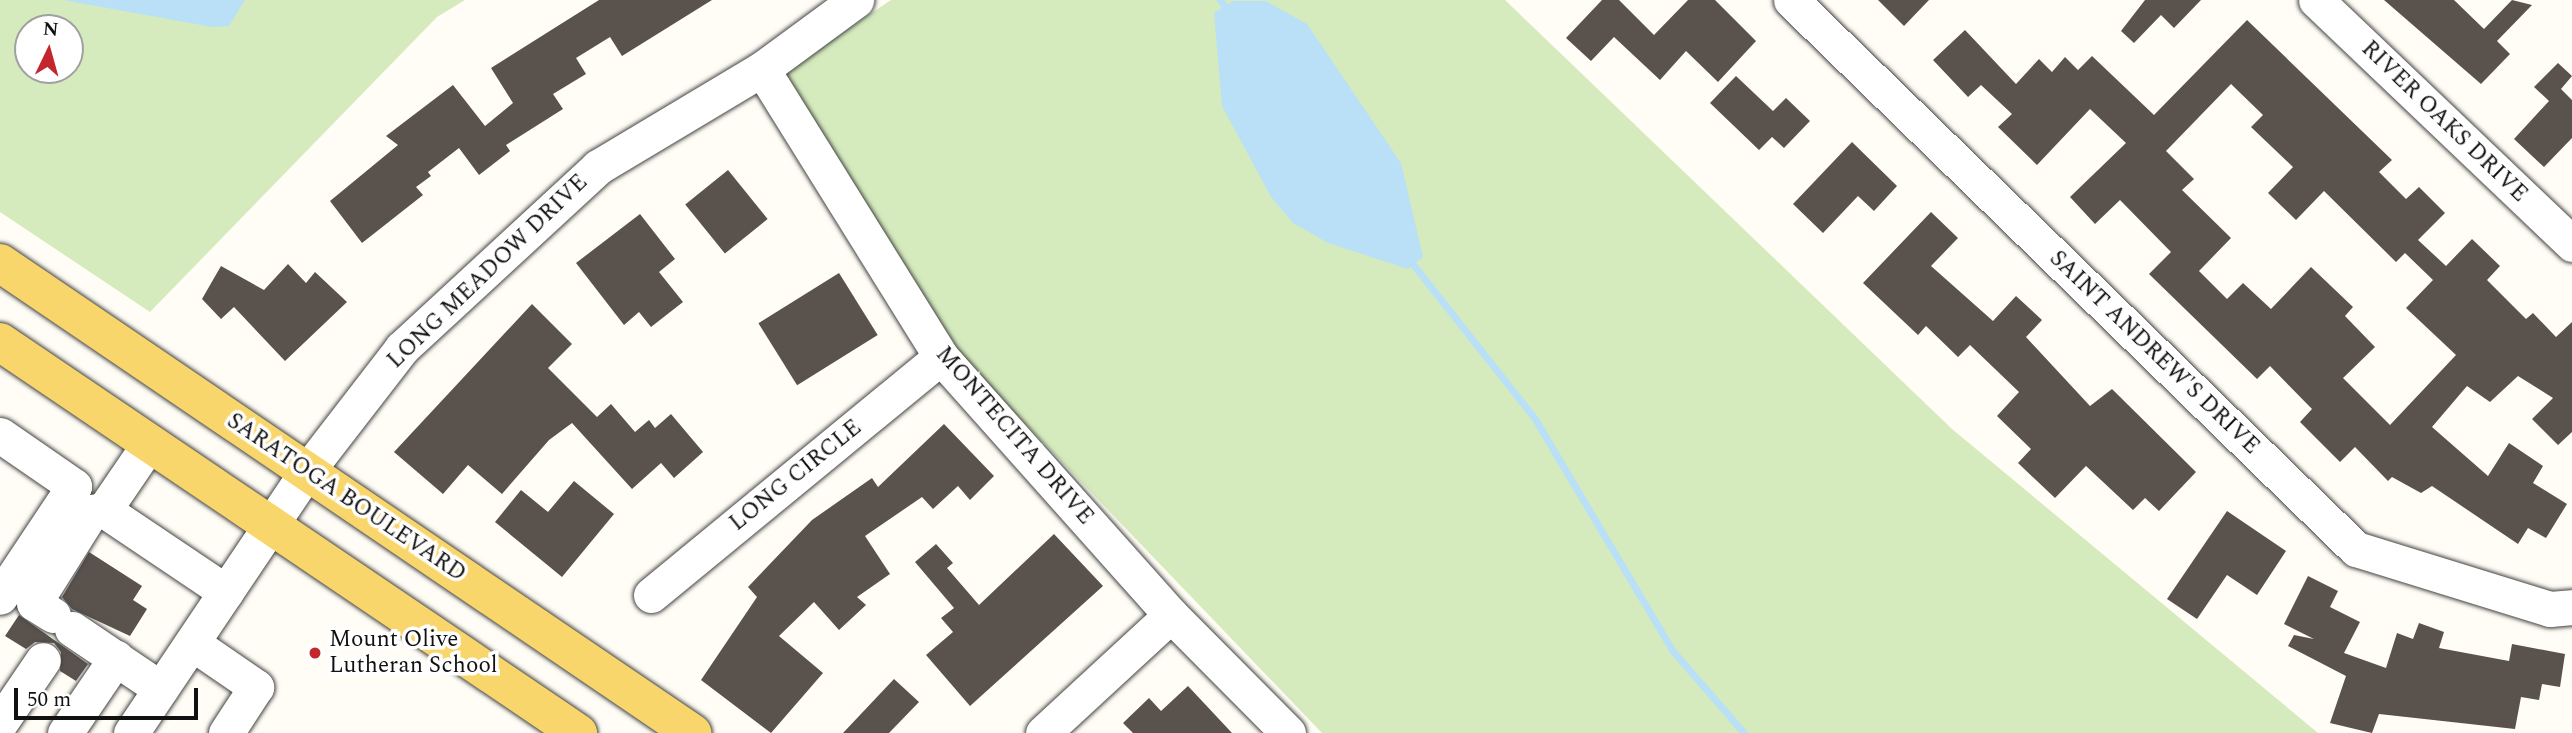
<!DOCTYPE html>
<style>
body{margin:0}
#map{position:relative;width:2572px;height:733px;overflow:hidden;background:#fffdf5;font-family:Spectral,serif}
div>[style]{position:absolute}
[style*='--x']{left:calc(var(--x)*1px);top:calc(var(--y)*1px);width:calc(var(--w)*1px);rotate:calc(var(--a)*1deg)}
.green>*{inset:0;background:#d5ebbd}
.water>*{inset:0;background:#b9e0f7}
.stream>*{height:7px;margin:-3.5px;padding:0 3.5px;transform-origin:3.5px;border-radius:3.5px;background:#b9e0f7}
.building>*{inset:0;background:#5a524d;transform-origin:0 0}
.roads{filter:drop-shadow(0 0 2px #444) drop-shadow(0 0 2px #444)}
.minor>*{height:35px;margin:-17.5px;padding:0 17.5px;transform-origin:17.5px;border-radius:17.5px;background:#fff}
.major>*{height:38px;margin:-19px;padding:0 19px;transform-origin:19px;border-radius:19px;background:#f9d66b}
.dots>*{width:19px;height:19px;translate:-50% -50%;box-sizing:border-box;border:4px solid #fff;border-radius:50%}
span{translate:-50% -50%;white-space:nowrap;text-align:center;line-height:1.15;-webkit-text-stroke:7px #fff;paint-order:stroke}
.street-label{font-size:23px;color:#111}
.poi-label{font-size:23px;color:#111}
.left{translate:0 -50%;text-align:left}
.north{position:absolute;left:14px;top:14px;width:70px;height:70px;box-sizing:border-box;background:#fff;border:2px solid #a0a0a0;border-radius:50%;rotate:5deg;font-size:19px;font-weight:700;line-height:28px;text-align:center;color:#111}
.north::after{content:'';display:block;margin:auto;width:24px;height:32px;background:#c4262e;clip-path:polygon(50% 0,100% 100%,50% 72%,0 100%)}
.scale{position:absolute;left:14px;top:688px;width:184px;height:32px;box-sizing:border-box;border:4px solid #111;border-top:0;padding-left:9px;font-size:21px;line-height:24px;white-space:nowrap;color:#111;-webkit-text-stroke:5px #fff;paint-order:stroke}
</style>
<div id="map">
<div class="green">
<div style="clip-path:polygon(evenodd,0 0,465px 0,437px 17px,150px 312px,0 212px,0 0,28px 28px,70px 28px,70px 70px,28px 70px,28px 28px)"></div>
<div style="clip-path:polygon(891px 0,1505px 0,1952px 429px,2318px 733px,1322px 733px,966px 362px,781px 74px)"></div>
</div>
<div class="water">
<div style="clip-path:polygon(63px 0,245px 0,229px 26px,212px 27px)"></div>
<div style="clip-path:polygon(1233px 1px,1266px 1px,1307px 24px,1401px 163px,1423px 257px,1408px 269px,1328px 243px,1293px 223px,1271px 197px,1222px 106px,1214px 13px)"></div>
</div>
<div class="stream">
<div style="--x:1220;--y:0;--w:16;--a:52"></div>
<div style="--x:1408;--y:258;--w:205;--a:51.7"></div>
<div style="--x:1535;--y:419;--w:269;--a:59.3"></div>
<div style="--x:1672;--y:650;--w:110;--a:49.1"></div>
</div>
<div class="building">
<div style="clip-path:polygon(599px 0,712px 0,622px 56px,610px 37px,576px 58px,586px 74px,553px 94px,563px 109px,506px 145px,510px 151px,479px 175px,459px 148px,428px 172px,431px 176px,416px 187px,423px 195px,362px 243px,330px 201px,398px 145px,386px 136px,453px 85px,485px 126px,513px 103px,491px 68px)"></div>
<div style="clip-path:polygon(1602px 0,1619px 0,1654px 35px,1688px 0,1715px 0,1756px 41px,1718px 82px,1686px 51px,1660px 80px,1614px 37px,1591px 61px,1566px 38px)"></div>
<div style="clip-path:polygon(1878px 0,1929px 0,1904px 26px)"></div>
<div style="clip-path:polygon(2145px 0,2201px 0,2174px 28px,2161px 15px,2134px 43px,2121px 31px)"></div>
<div style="clip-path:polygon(2384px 0,2454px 0,2484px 29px,2512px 0,2532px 5px,2497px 41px,2510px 54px,2481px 84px)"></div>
<div style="clip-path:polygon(evenodd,2247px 20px,2392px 160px,2379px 172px,2406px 199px,2419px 187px,2445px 213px,2418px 240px,2446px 266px,2472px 239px,2500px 266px,2487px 280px,2526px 319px,2533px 313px,2556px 337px,2572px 322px,2572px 432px,2558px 445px,2532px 419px,2553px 398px,2518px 376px,2490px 402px,2467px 386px,2432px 427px,2488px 476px,2509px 443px,2543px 466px,2533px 483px,2567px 504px,2546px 538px,2528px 528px,2518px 544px,2432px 486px,2421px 493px,2392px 477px,2388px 481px,2355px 447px,2340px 462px,2300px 422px,2312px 409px,2270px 366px,2257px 379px,2149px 274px,2171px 252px,2120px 200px,2095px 224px,2070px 197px,2126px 143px,2090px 109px,2037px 165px,1998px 127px,2012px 114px,1981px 85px,1968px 97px,1933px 60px,1965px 30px,2016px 84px,2039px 59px,2052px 72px,2065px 57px,2078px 70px,2092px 56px,2154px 115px,2247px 20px,2231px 84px,2263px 115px,2251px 127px,2293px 167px,2268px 193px,2296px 220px,2324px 191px,2396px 262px,2405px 253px,2433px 280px,2406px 308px,2456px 355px,2390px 425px,2343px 378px,2375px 347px,2345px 316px,2353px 307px,2311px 267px,2271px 309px,2243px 283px,2227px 299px,2199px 271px,2231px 238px,2182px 190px,2194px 179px,2166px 151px,2231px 84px)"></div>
<div style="clip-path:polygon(2558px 63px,2572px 76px,2561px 89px,2572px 100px,2572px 138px,2544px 167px,2514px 139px,2549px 101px,2534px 87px)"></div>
<div style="clip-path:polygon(1736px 76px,1773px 111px,1786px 98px,1810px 121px,1784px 148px,1772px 137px,1759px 150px,1710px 103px)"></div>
<div style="clip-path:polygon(1852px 142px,1897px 186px,1874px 211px,1858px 196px,1823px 233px,1793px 204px)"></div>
<div style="left:728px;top:170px;width:63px;height:55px;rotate:51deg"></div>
<div style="clip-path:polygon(1931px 212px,1958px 238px,1931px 266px,1993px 321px,2016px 296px,2042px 320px,2026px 337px,2090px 406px,2112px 389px,2196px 472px,2159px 511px,2145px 498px,2133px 510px,2086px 466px,2055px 498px,2018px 463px,2031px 449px,1997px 416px,2019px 392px,1970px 345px,1958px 357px,1926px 326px,1918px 335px,1863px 283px)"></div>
<div style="clip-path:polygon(640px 214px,675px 259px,659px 272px,683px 302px,651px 327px,639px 312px,624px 325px,576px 263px)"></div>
<div style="clip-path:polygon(288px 264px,306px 283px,315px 272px,347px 302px,285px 361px,234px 307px,221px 319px,202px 299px,221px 266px,264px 290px)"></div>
<div style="left:839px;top:273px;width:73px;height:95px;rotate:58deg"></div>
<div style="clip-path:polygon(532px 304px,572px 344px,548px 368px,597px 417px,611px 404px,635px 432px,649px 420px,655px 428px,671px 414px,703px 452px,674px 478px,661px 463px,632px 489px,572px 423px,549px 440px,502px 494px,468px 465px,443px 494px,394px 452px)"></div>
<div style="clip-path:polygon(944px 424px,994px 476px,970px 500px,958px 486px,933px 509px,922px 497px,865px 536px,890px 574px,857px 597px,866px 605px,839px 630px,814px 602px,779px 636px,823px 673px,771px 733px,701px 680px,757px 597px,748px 587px,812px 520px,872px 478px,878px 487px)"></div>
<div style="clip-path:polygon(574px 481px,614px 514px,562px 577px,495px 522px,521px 490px,548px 512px)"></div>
<div style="clip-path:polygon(2227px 511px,2286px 551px,2257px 595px,2227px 575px,2197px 619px,2167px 599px)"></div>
<div style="clip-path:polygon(1054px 534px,1103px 586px,970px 706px,926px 655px,953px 632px,941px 618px,954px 608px,915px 562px,936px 544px,953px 563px,947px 568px,979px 605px)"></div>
<div style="clip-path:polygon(89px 552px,142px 586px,133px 600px,147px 609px,130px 636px,72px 609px,62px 597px)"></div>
<div style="clip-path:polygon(2308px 576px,2338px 591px,2330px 607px,2360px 622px,2344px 653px,2386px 668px,2397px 633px,2413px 639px,2419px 623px,2444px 632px,2439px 648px,2509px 661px,2512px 644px,2565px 654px,2560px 687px,2542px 684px,2539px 700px,2521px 697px,2515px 729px,2379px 714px,2372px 733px,2330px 723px,2346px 676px,2288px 646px,2294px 635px,2314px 639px,2284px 624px)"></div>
<div style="clip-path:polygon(19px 615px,88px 664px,76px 681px,60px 671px,61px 652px,54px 643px,35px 642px,26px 649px,5px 636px)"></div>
<div style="clip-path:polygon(894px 679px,919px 702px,889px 733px,843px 733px)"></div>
<div style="clip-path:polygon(1188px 686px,1232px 733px,1133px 733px,1123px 723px,1149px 698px,1161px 711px)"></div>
</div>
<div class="roads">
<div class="minor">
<div style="--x:1791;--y:0;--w:788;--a:44.18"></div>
<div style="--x:2356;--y:549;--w:203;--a:17.2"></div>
<div style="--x:2550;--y:609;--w:22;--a:-5"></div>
<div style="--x:2316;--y:0;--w:354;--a:43.6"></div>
<div style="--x:762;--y:69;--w:339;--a:58.1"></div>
<div style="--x:941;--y:357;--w:346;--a:48.3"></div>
<div style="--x:1171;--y:615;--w:166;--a:45.2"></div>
<div style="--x:0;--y:435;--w:90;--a:34.6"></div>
<div style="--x:74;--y:486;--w:133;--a:123.7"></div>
<div style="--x:149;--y:444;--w:80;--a:124.3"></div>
<div style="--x:104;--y:510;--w:147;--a:33.9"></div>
<div style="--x:651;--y:595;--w:375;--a:-39.4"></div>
<div style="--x:53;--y:615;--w:22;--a:-148"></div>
<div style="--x:34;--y:603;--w:107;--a:-57.9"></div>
<div style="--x:91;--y:512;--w:13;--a:-9"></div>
<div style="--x:72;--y:629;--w:107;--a:34"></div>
<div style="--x:192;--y:643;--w:78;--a:34.5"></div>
<div style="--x:256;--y:687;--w:55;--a:123.1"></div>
<div style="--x:0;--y:723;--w:76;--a:-55.7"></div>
<div style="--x:65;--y:733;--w:91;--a:-55.8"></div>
<div style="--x:131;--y:733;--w:316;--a:-56.1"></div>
<div style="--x:307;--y:471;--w:155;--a:-52.3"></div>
<div style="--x:402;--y:348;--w:267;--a:-42.7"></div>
<div style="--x:598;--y:167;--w:191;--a:-30.9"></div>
<div style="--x:762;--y:69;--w:117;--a:-36.3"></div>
<div style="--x:1043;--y:733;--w:174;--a:-42.7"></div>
</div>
<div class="major">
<div style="--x:0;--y:263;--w:837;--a:34.18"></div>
<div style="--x:0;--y:342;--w:698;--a:34.08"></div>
</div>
</div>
<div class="dots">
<div style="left:315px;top:653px;background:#c4262e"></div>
</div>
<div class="street-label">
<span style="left:2444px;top:122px;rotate:44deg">RIVER OAKS DRIVE</span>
<span style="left:488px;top:272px;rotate:-44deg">LONG MEADOW DRIVE</span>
<span style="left:2154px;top:353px;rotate:44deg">SAINT ANDREW'S DRIVE</span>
<span style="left:1014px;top:436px;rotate:49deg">MONTECITA DRIVE</span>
<span style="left:796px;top:476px;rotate:-39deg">LONG CIRCLE</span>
<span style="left:346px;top:498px;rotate:34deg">SARATOGA BOULEVARD</span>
</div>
<div class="poi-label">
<span class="left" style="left:329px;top:653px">Mount Olive<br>Lutheran School</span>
</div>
<div class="north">N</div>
<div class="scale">50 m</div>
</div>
